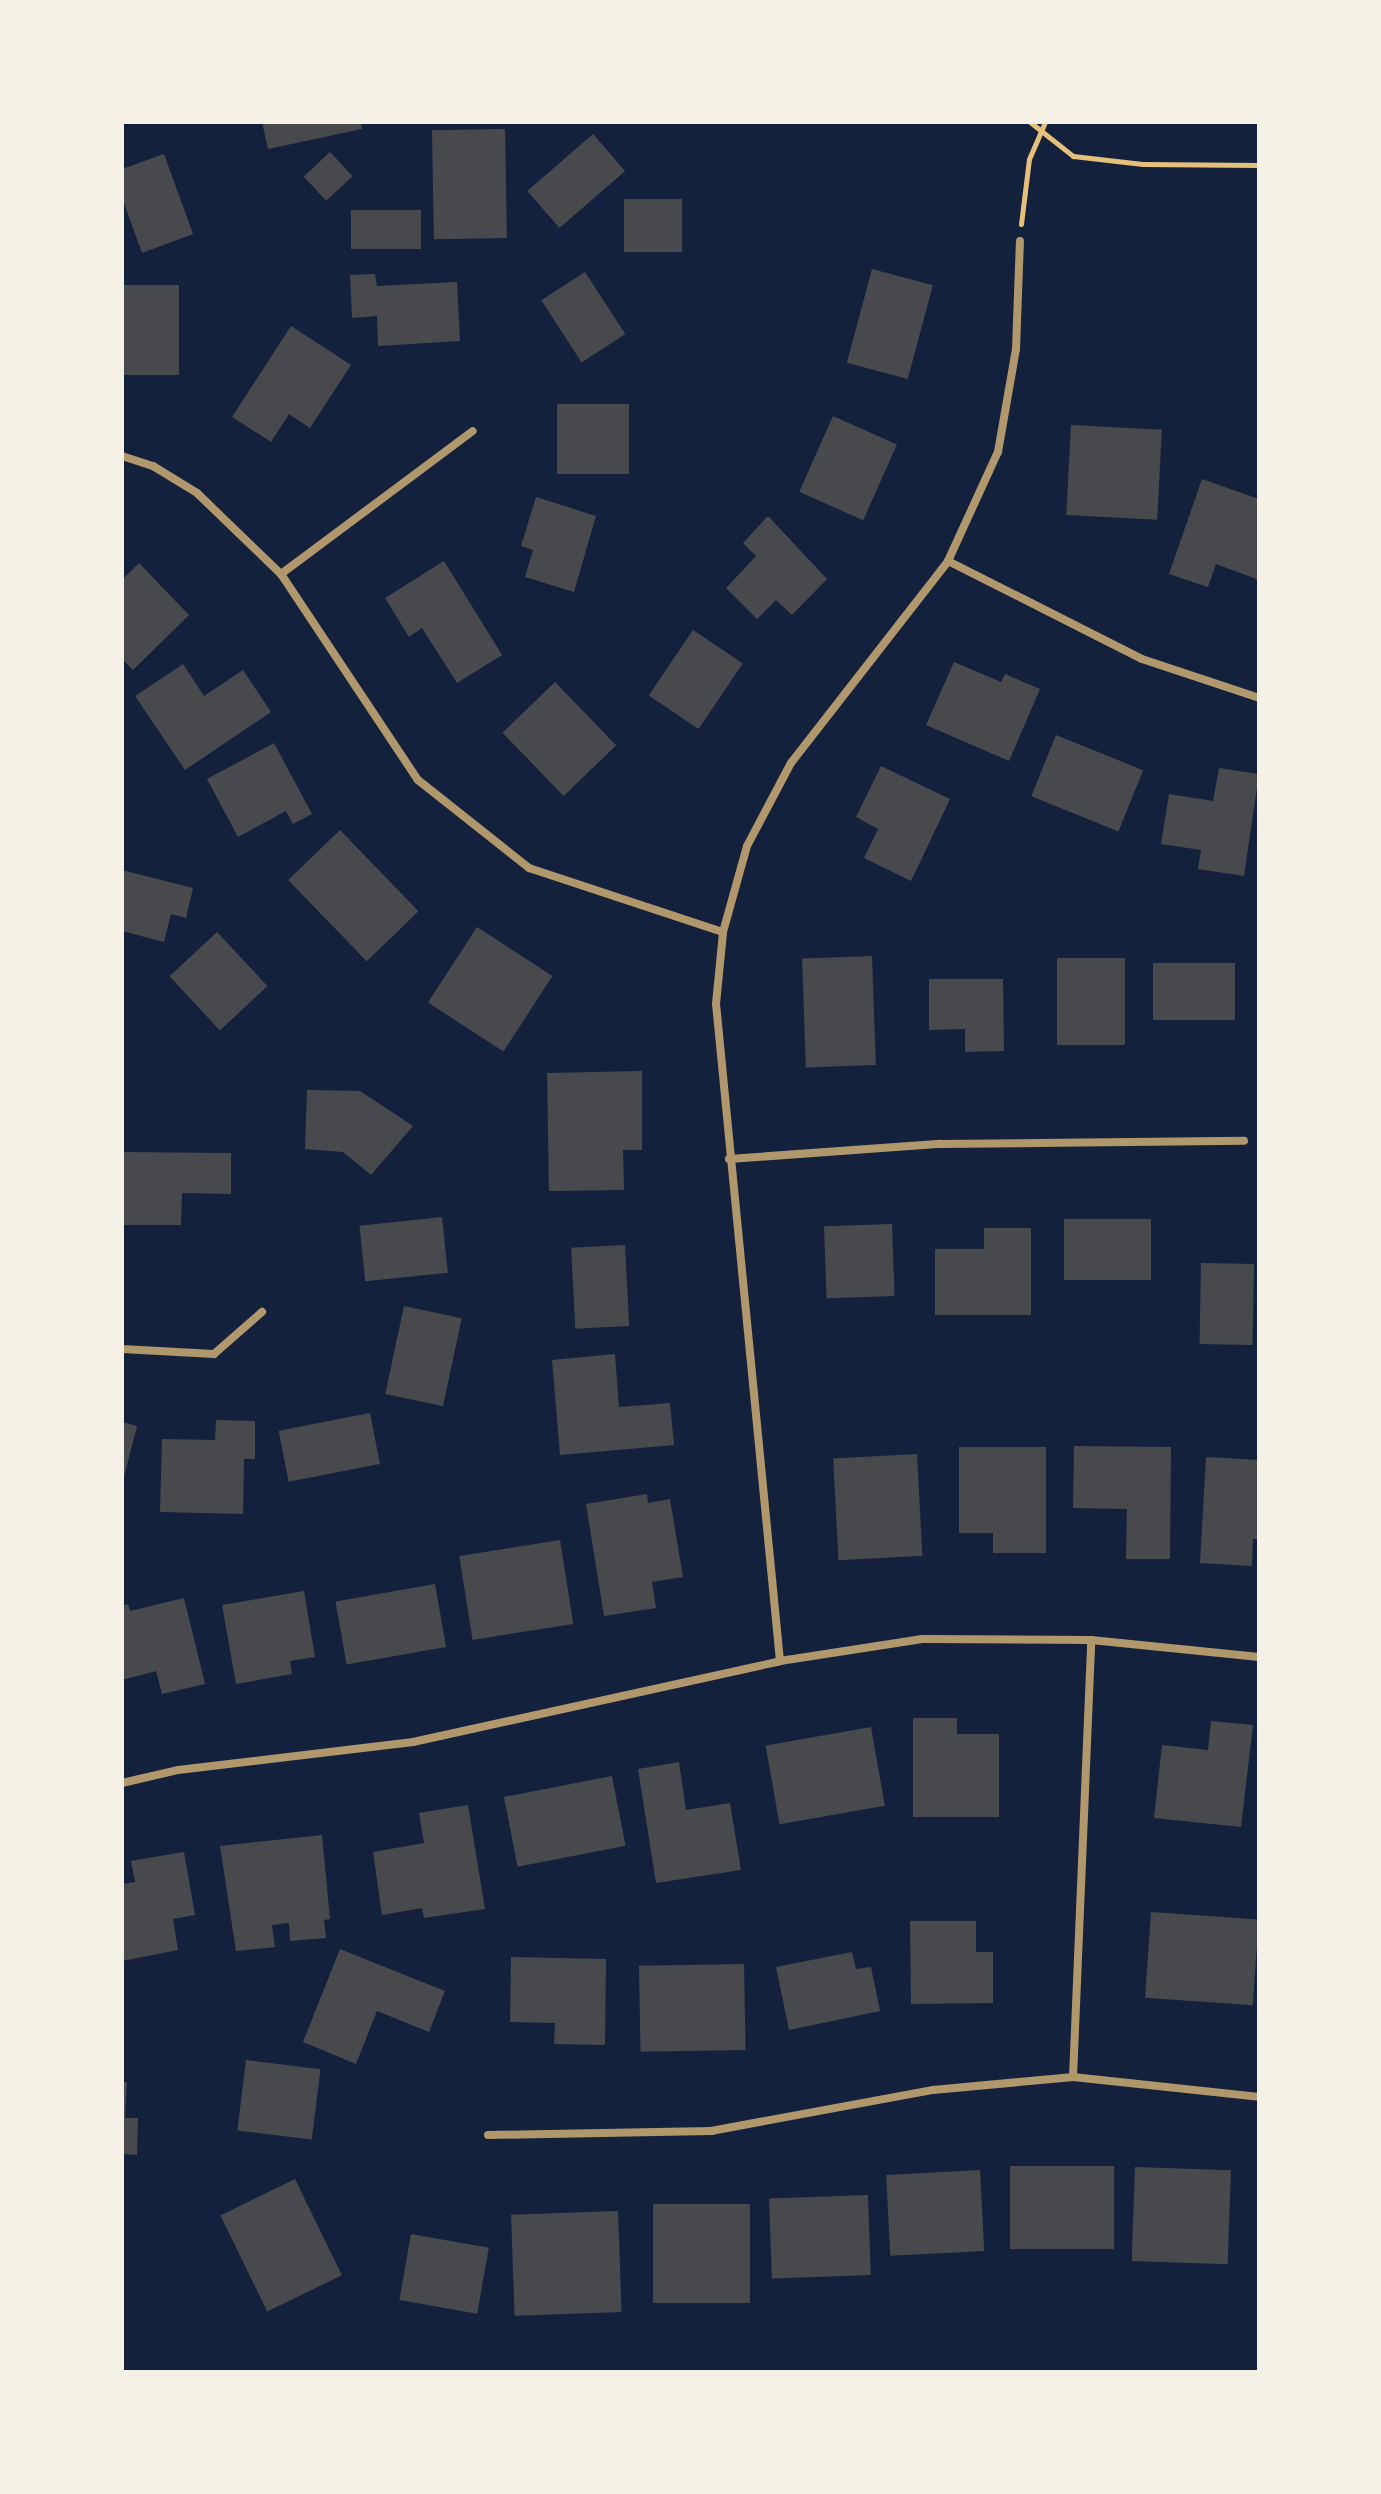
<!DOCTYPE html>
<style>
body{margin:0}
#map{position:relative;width:1381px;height:2494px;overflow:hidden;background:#14213d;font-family:Inter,sans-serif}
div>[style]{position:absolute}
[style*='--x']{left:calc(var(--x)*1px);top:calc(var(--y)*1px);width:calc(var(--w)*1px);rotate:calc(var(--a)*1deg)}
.building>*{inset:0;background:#48494c;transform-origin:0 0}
.path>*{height:5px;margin:-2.5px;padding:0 2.5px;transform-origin:2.5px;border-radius:2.5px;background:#e5c07b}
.minor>*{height:8px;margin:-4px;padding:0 4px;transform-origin:4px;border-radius:4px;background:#b1986c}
span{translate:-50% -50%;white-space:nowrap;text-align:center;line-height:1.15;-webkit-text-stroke:8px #f6f1e7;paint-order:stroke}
.frame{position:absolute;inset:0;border:124px solid #f6f1e7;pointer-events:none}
</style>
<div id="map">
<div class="building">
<div style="clip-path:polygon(262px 122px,361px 122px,362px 129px,268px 149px)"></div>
<div style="left:505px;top:129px;width:109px;height:73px;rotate:89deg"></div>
<div style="left:593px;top:134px;width:49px;height:87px;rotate:49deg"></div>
<div style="left:330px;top:152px;width:33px;height:36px;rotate:47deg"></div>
<div style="clip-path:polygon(164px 154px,193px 234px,142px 253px,122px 198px,122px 169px)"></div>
<div style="left:624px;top:199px;width:58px;height:53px"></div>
<div style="left:351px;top:210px;width:70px;height:39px"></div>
<div style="left:872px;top:269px;width:63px;height:97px;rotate:15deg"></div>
<div style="left:585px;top:272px;width:74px;height:52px;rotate:57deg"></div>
<div style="clip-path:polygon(375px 274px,377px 286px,457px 282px,460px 341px,378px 346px,377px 316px,352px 318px,350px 275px)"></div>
<div style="left:124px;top:285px;width:55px;height:90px"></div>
<div style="clip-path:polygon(291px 326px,351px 365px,310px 428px,289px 414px,271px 442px,232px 417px)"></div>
<div style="left:557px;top:404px;width:72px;height:70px"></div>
<div style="left:833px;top:416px;width:70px;height:83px;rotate:24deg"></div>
<div style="left:1071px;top:425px;width:91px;height:90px;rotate:3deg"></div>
<div style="clip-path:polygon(1202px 479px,1259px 499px,1259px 580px,1216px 564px,1208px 587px,1169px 574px)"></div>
<div style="clip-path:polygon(536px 497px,596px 516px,574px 592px,525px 577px,533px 550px,521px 546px)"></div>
<div style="clip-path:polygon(768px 516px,827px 579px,792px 615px,776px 600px,757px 619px,726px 588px,756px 556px,743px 543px)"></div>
<div style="clip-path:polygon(444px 561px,502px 655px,457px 683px,422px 628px,409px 637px,385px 598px)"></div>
<div style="clip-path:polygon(139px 563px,189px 615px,133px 670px,122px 659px,122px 580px)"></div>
<div style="left:693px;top:630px;width:60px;height:79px;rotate:34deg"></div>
<div style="clip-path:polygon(954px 662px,1001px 682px,1005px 674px,1040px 689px,1009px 761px,926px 725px)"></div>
<div style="clip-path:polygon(183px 664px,204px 696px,243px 670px,271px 712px,185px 770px,135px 696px)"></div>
<div style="left:555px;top:682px;width:88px;height:73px;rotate:46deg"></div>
<div style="left:1056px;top:735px;width:94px;height:66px;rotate:22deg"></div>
<div style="clip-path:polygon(274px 743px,312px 814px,293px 824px,286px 811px,238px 837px,207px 779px)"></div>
<div style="clip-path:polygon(881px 766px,950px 799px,911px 881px,864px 858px,878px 829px,856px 817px)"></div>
<div style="clip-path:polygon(1219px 768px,1259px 774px,1244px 876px,1198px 869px,1201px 850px,1161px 844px,1169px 794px,1213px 801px)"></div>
<div style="left:340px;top:830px;width:113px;height:72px;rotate:46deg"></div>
<div style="clip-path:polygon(122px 870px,193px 888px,186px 918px,171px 914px,164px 942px,122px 931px)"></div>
<div style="left:477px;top:927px;width:90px;height:90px;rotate:33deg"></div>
<div style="left:217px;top:932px;width:74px;height:65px;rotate:47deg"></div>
<div style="left:872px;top:956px;width:109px;height:70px;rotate:88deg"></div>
<div style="left:1057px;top:958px;width:68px;height:87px"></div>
<div style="left:1153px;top:963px;width:82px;height:57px"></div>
<div style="clip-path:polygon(929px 979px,1003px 979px,1004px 1051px,965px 1052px,965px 1029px,929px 1030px)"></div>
<div style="clip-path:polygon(642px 1071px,642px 1150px,623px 1150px,624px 1190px,549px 1191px,547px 1073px)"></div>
<div style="clip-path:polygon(307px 1090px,360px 1091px,413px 1126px,371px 1175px,343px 1152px,305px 1149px)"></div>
<div style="clip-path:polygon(122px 1152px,231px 1153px,231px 1194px,182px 1193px,181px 1225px,122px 1225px)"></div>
<div style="left:442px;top:1217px;width:56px;height:83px;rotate:84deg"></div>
<div style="left:1064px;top:1219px;width:87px;height:61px"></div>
<div style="left:892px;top:1224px;width:72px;height:68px;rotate:88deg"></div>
<div style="clip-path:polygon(984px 1228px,1031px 1228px,1031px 1315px,935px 1315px,935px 1249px,984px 1249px)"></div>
<div style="left:625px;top:1245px;width:81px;height:54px;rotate:87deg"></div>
<div style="left:1201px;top:1263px;width:53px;height:81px;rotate:1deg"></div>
<div style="left:404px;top:1306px;width:59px;height:90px;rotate:12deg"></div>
<div style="clip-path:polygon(615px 1354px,619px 1407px,670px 1403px,674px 1445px,560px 1455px,552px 1360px)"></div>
<div style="left:370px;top:1413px;width:52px;height:93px;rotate:79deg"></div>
<div style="clip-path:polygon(216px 1420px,255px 1421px,255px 1459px,244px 1459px,243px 1514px,160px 1512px,162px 1439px,215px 1440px)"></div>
<div style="clip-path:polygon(122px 1422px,137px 1426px,123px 1481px,122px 1481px)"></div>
<div style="clip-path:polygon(1074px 1446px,1171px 1447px,1170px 1559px,1126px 1559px,1127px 1509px,1073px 1508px)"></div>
<div style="clip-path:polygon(959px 1447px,1046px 1447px,1046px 1553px,993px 1553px,993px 1533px,959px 1533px)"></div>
<div style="left:917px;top:1454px;width:102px;height:84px;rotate:87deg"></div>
<div style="clip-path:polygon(1206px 1457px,1259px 1460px,1259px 1539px,1253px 1539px,1252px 1566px,1200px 1563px)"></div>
<div style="clip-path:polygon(647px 1494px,648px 1503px,670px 1499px,683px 1577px,652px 1582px,656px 1608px,604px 1616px,586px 1504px)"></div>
<div style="left:560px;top:1540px;width:85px;height:102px;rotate:81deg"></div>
<div style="left:435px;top:1584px;width:64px;height:101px;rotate:80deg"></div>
<div style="clip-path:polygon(304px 1591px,315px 1657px,290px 1661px,292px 1674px,236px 1684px,222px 1605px)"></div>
<div style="clip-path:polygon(184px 1598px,205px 1684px,162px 1694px,156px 1671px,122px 1680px,122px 1606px,128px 1604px,130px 1611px)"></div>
<div style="clip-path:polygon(913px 1718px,957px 1718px,957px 1734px,999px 1734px,999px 1817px,913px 1817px)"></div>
<div style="clip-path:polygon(1211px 1721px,1253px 1725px,1241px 1827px,1154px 1818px,1162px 1745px,1208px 1750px)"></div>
<div style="left:871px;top:1727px;width:80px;height:107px;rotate:80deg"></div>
<div style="clip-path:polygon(679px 1762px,686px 1810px,730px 1803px,741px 1870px,656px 1883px,638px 1769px)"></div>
<div style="left:612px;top:1776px;width:71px;height:110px;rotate:79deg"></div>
<div style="clip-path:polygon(468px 1805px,485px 1909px,424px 1918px,422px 1908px,382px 1915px,373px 1852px,424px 1843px,419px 1813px)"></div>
<div style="clip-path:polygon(322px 1835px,330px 1919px,324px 1920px,326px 1938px,290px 1941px,289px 1923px,272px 1925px,275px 1947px,236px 1951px,220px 1846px)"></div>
<div style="clip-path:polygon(184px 1852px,195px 1915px,173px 1919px,178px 1950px,122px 1961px,122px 1884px,135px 1882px,131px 1861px)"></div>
<div style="left:1151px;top:1912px;width:108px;height:86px;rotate:4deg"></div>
<div style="clip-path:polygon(910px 1921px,976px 1921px,976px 1952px,993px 1952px,993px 2003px,911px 2004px)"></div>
<div style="clip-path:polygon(340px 1949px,445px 1991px,429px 2032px,377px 2011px,356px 2064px,303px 2042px)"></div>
<div style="clip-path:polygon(852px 1952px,856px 1969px,871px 1967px,880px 2011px,789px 2030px,776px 1967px)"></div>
<div style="clip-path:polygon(511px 1957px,606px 1959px,605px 2045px,554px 2044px,555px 2023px,510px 2022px)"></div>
<div style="left:744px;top:1964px;width:86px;height:105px;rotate:89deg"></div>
<div style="left:246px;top:2060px;width:75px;height:71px;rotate:7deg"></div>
<div style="clip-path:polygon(122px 2082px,127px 2082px,125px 2118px,138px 2118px,137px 2155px,122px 2154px)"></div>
<div style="left:1010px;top:2166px;width:104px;height:83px"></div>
<div style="left:1135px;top:2167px;width:96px;height:94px;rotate:2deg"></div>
<div style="left:980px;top:2170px;width:81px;height:94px;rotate:87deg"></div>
<div style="left:295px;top:2179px;width:107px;height:83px;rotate:64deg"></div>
<div style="left:868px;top:2195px;width:80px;height:99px;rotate:88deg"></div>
<div style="left:750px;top:2204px;width:99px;height:97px;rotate:90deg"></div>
<div style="left:618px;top:2211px;width:101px;height:107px;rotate:88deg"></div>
<div style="left:411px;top:2234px;width:79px;height:67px;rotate:10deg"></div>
</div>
<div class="path">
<div style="--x:1030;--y:122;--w:55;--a:38.3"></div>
<div style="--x:1073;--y:156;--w:70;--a:6.5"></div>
<div style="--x:1143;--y:164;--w:116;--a:0.5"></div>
<div style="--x:1021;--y:224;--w:65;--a:-83"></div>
<div style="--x:1029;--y:159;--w:40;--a:-66.6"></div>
</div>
<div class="minor">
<div style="--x:122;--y:456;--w:33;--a:18"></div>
<div style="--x:153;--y:466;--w:52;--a:31.5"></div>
<div style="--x:197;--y:493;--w:117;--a:44"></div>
<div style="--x:281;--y:574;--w:247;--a:56.4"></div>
<div style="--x:418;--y:780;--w:142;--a:38.4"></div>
<div style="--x:529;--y:868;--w:204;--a:18.3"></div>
<div style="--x:948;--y:561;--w:217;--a:26.8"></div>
<div style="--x:1142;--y:659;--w:123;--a:18.4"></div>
<div style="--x:281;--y:574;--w:239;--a:-36.7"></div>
<div style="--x:729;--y:1159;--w:212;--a:-4.1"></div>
<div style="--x:940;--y:1144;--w:304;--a:-0.6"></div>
<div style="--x:122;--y:1349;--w:92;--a:3.1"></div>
<div style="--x:214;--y:1354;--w:64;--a:-41.2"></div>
<div style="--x:780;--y:1661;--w:660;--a:-95.56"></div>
<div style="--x:716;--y:1004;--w:72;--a:-84.4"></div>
<div style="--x:723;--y:932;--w:89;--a:-74.4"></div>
<div style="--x:747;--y:846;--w:94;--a:-62.1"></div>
<div style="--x:791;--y:763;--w:256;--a:-52.1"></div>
<div style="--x:948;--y:561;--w:120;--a:-65.4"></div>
<div style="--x:998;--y:452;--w:105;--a:-80.1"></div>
<div style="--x:1016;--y:349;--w:108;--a:-87.9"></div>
<div style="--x:122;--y:1783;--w:57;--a:-13.1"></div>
<div style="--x:178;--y:1770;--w:237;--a:-6.8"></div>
<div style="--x:413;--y:1742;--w:376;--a:-12.4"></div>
<div style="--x:780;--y:1661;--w:144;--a:-8.8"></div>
<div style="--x:922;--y:1639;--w:169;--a:0.3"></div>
<div style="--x:1091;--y:1640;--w:169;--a:5.8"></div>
<div style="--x:1073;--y:2077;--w:437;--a:-87.6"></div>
<div style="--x:488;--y:2135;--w:223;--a:-1"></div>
<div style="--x:711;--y:2131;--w:226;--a:-10.5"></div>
<div style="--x:933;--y:2090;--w:141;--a:-5.3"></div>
<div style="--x:1073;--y:2077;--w:187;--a:6.1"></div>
</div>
<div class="frame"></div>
</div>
